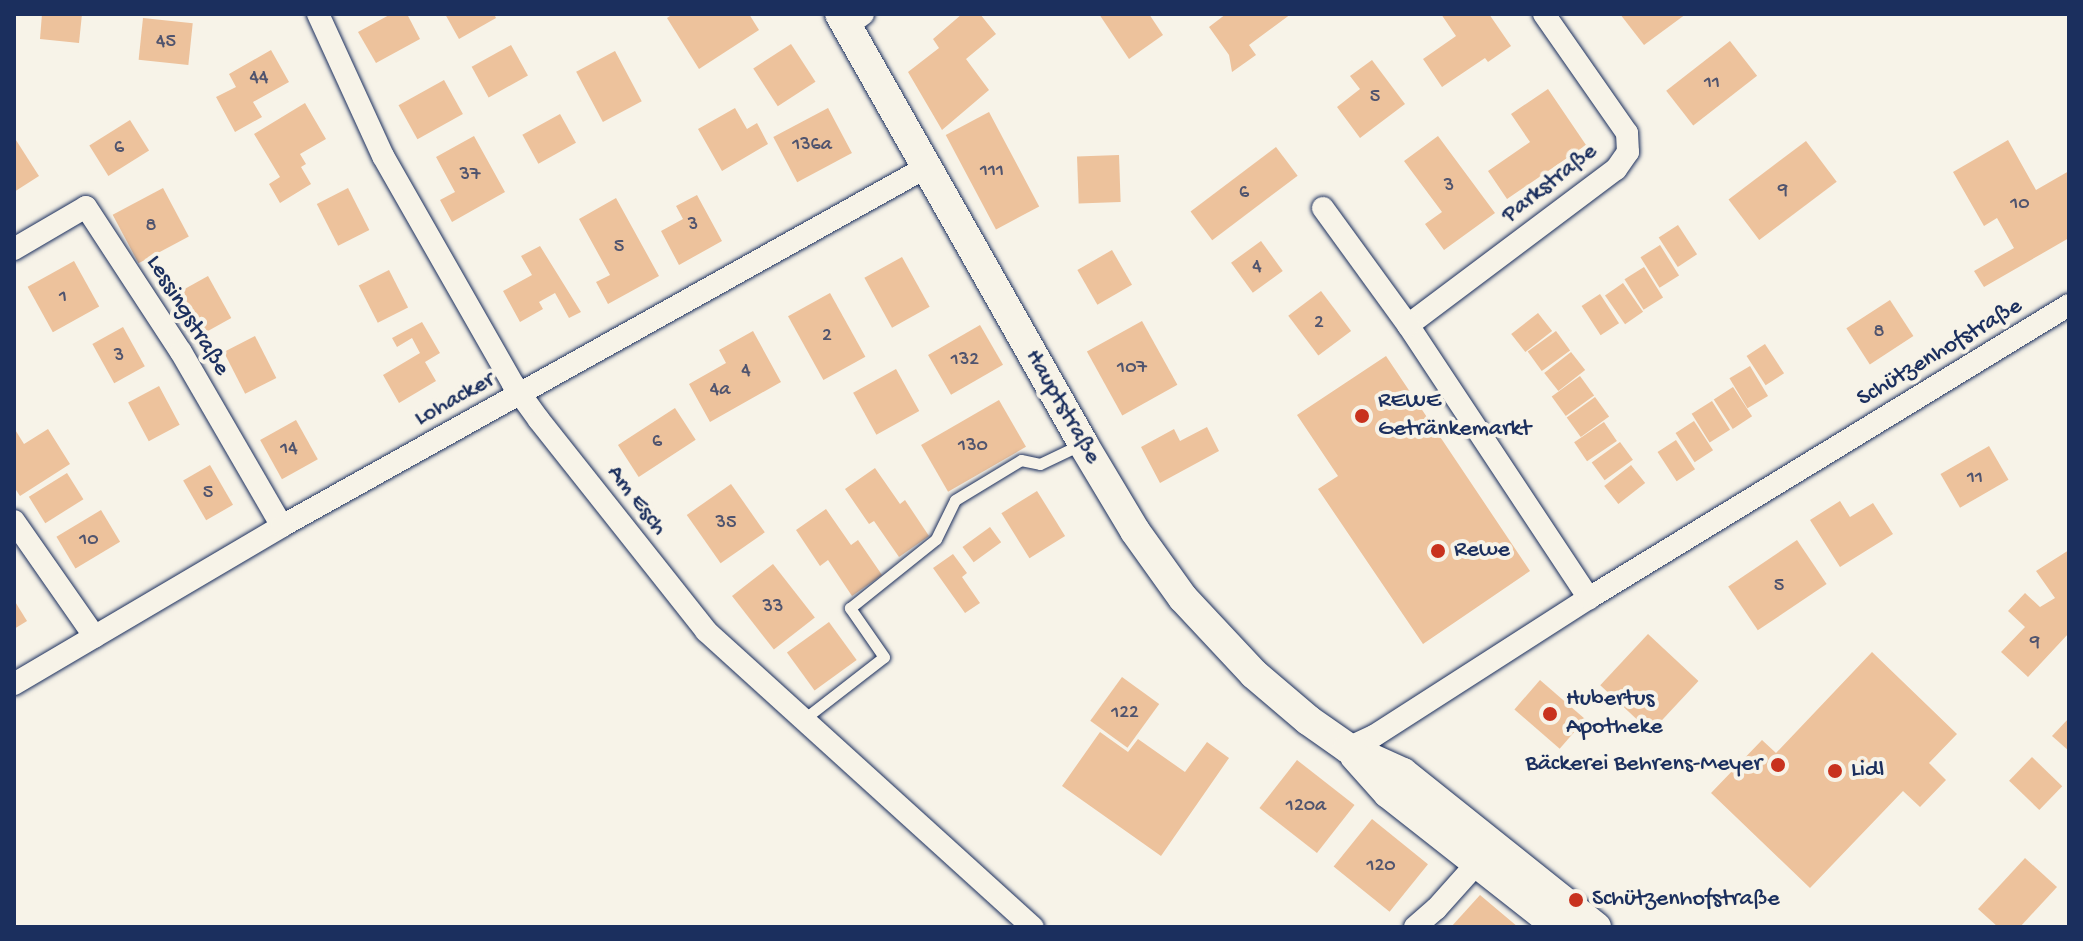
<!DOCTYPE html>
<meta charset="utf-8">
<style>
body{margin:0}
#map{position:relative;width:2083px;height:941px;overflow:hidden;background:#f7f3e8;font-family:"Gochi Hand",sans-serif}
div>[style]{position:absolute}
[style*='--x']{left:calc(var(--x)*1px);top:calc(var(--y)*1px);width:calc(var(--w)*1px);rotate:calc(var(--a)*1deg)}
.building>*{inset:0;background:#edc29c;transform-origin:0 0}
.roads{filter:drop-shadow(0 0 2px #1b2f5e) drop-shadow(0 0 2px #1b2f5e)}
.lane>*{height:11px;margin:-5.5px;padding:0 5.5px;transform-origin:5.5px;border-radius:5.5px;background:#f7f3e8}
.street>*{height:22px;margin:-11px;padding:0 11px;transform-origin:11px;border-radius:11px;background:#f7f3e8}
.secondary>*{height:30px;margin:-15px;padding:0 15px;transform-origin:15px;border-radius:15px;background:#f7f3e8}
.dots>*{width:22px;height:22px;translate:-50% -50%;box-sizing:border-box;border:4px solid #f7f3e8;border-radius:50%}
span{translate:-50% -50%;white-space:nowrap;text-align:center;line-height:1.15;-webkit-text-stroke:8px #f7f3e8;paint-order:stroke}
.number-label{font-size:20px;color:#50546e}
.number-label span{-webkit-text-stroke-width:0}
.street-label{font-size:24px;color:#1b2f5e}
.poi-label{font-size:24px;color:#1b2f5e}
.left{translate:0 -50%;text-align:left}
.right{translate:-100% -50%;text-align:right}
.frame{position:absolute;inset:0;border:16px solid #1b2f5e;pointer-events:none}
</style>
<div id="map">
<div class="building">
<div style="clip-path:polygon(42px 14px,82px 14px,79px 43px,40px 39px)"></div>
<div style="clip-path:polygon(391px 14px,407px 14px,420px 39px,376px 63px,358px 32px)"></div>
<div style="clip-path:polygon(445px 14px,494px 14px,496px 18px,459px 39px)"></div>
<div style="clip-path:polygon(673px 14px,749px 14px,759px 30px,699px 69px,667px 18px)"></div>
<div style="clip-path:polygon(962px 14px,980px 14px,996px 34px,966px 59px,989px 90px,942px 130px,908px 72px,939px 48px,933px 39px)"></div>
<div style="clip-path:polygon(1099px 14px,1149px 14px,1163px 35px,1129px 59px)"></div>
<div style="clip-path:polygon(1226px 14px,1291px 14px,1249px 45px,1256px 55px,1232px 72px,1229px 55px,1209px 27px)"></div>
<div style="clip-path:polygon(1441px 14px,1489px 14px,1511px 46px,1488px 62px,1485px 58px,1442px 87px,1423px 59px,1456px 36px)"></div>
<div style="clip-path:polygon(1620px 14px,1686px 14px,1644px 45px)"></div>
<div style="left:143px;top:18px;width:50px;height:42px;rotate:6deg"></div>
<div style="left:1730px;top:41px;width:44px;height:81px;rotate:52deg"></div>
<div style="left:791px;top:44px;width:45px;height:45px;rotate:57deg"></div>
<div style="left:511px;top:45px;width:35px;height:45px;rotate:61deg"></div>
<div style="clip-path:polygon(271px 50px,289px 82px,253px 102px,262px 117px,235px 132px,216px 97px,236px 87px,229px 74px)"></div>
<div style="left:615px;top:51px;width:57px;height:44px;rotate:62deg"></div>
<div style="clip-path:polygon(1372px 60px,1405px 104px,1360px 138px,1337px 107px,1360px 89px,1350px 76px)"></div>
<div style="left:444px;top:80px;width:39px;height:52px;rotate:61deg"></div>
<div style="clip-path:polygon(1548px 89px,1586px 145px,1507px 199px,1488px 171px,1530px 142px,1511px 114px)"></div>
<div style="clip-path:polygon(305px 103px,326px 139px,300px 154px,306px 164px,301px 167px,311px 184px,280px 203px,269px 184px,280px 177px,254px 134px)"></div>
<div style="clip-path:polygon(735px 108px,747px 129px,757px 123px,768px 144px,722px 171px,698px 129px)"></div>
<div style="left:828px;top:108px;width:51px;height:62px;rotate:62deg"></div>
<div style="left:989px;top:112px;width:107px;height:49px;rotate:62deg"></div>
<div style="left:560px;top:114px;width:33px;height:43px;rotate:61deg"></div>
<div style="left:130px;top:120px;width:36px;height:48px;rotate:58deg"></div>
<div style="clip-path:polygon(474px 136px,505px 192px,452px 222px,440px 200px,455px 192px,436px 157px)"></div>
<div style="clip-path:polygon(1438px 136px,1495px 213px,1444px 250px,1425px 224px,1442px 212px,1404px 161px)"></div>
<div style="clip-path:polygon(14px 137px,39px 176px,14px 192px)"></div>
<div style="clip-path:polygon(2008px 140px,2036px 190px,2069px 171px,2069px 238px,1984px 287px,1974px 271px,2014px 248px,1997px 218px,1984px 226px,1953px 172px)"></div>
<div style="left:1806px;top:141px;width:51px;height:97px;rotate:53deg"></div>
<div style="left:1276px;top:147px;width:36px;height:107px;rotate:53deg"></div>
<div style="left:1119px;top:155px;width:47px;height:42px;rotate:88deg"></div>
<div style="left:163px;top:188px;width:55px;height:57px;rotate:62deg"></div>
<div style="left:348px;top:188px;width:47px;height:35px;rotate:63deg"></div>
<div style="clip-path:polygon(697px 195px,722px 241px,679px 265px,661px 231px,683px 219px,676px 206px)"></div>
<div style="clip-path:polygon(616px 198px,659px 276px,608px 304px,596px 282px,610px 275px,579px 219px)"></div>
<div style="left:1678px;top:225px;width:35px;height:23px;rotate:57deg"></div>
<div style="left:1261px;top:241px;width:37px;height:37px;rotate:54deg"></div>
<div style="left:1660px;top:245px;width:36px;height:23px;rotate:58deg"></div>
<div style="clip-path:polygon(540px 246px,581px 312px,569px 318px,555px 293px,539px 302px,543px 309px,520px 322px,503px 291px,532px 275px,521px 256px)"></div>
<div style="left:1112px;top:250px;width:40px;height:40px;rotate:60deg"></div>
<div style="left:902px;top:257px;width:57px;height:43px;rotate:61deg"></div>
<div style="left:74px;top:261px;width:52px;height:53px;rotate:61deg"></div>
<div style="left:1644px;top:267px;width:36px;height:23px;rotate:58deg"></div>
<div style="left:389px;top:270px;width:42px;height:34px;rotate:63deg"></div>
<div style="left:208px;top:276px;width:48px;height:36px;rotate:61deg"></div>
<div style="left:1623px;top:283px;width:35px;height:22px;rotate:55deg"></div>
<div style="left:1321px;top:291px;width:50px;height:41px;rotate:53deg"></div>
<div style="left:830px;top:293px;width:73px;height:48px;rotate:61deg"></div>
<div style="left:1600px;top:294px;width:35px;height:22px;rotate:57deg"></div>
<div style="left:1890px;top:300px;width:43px;height:52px;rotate:57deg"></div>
<div style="left:1538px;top:313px;width:23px;height:34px;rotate:52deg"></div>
<div style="left:1142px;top:321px;width:73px;height:63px;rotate:61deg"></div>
<div style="clip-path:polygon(422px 322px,440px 353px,425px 362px,436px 381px,399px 403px,383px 375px,420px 353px,412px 338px,397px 347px,392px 338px)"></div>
<div style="left:980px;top:325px;width:46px;height:60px;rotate:60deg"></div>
<div style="left:123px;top:327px;width:45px;height:35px;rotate:61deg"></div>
<div style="clip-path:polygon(753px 331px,781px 382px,710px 422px,689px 384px,726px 363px,719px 350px)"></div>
<div style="left:1556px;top:331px;width:24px;height:35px;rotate:54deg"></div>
<div style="left:255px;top:336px;width:47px;height:35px;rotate:63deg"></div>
<div style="left:1765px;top:344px;width:35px;height:22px;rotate:57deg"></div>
<div style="left:1571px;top:352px;width:23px;height:34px;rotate:52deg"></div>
<div style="clip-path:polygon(1386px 356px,1530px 571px,1423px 644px,1318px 489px,1338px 476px,1297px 415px)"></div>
<div style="left:1750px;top:366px;width:35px;height:24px;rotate:59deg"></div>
<div style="left:896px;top:369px;width:48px;height:49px;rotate:61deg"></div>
<div style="left:1580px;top:376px;width:24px;height:35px;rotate:54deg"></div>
<div style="left:159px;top:386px;width:44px;height:35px;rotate:62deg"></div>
<div style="left:1733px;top:387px;width:35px;height:23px;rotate:57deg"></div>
<div style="left:1595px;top:397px;width:24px;height:35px;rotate:54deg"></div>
<div style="left:999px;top:400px;width:54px;height:90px;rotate:60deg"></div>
<div style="left:1712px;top:401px;width:34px;height:24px;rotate:58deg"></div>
<div style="left:675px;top:408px;width:38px;height:68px;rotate:57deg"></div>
<div style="left:296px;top:420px;width:45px;height:41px;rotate:61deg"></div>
<div style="left:1694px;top:421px;width:35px;height:22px;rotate:57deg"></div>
<div style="left:1604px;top:422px;width:23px;height:36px;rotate:56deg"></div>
<div style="clip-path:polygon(1207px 427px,1219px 451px,1160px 483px,1141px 447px,1174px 429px,1180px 441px)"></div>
<div style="clip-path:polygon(14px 428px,24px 444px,48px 429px,70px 464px,20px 496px,14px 487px)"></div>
<div style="left:1676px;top:440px;width:35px;height:22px;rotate:57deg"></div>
<div style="left:1620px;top:442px;width:22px;height:35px;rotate:54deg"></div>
<div style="left:1989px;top:446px;width:39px;height:56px;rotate:60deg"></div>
<div style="left:210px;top:465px;width:46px;height:31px;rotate:60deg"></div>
<div style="left:1631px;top:465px;width:23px;height:34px;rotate:52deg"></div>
<div style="clip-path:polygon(875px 468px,900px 504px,905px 500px,929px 536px,899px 557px,874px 521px,869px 524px,845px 489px)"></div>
<div style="left:67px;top:473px;width:31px;height:45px;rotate:58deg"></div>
<div style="left:731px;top:484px;width:59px;height:54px;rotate:55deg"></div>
<div style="left:1037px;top:491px;width:53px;height:42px;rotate:58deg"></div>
<div style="clip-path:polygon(1840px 501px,1850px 517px,1873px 503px,1893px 534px,1840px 567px,1810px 520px)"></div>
<div style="clip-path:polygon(826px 509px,851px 545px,858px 540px,882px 575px,852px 596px,828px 560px,820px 566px,796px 530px)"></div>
<div style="left:101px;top:510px;width:37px;height:52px;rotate:59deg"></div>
<div style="left:990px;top:527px;width:19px;height:34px;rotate:54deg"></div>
<div style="left:1797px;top:540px;width:53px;height:83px;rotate:56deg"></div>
<div style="clip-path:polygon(2069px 550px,2069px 633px,2028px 677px,2001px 652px,2025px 627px,2008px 611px,2025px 593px,2040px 607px,2055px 598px,2036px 571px)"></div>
<div style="clip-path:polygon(953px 554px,967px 573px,962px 577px,980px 603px,965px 613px,933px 568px)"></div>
<div style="left:773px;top:564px;width:68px;height:52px;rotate:52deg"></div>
<div style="clip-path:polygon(14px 600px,27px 621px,14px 629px)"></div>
<div style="left:829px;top:622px;width:47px;height:52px;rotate:54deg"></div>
<div style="left:1648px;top:634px;width:69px;height:70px;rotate:43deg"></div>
<div style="clip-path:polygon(1872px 652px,1957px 734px,1929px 763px,1946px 780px,1920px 807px,1903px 791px,1810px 888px,1711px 793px,1762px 740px,1776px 753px)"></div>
<div style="left:1122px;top:677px;width:46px;height:54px;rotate:36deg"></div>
<div style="left:1540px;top:680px;width:60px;height:39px;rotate:41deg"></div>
<div style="clip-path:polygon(2069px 718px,2069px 751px,2052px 736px)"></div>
<div style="clip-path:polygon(1100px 732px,1128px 752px,1138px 739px,1185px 772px,1207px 742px,1229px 758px,1161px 856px,1062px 786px)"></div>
<div style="left:2032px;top:757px;width:42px;height:33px;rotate:44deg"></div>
<div style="left:1297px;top:760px;width:73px;height:61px;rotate:38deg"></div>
<div style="left:1372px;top:819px;width:72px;height:61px;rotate:39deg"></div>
<div style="clip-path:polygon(2025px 858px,2057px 887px,2020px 927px,1998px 927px,1978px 909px)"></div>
<div style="clip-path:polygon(1480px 895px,1518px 927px,1451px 927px)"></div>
</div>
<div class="roads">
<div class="lane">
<div style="--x:804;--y:719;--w:101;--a:-37.8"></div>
<div style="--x:884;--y:657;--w:60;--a:-124.8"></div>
<div style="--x:850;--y:608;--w:110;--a:-38.7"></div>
<div style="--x:936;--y:539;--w:43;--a:-64"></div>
<div style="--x:955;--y:500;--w:77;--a:-31.2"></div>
<div style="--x:1021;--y:460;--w:19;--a:12"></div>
<div style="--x:1040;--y:464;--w:47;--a:-25.5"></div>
</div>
<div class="street">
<div style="--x:318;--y:14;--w:156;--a:65.4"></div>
<div style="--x:383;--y:156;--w:262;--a:60.3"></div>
<div style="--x:513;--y:384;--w:44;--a:54.2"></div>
<div style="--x:539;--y:420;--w:269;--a:51.6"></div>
<div style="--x:706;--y:631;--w:441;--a:42.2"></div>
<div style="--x:1544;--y:14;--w:145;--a:55.1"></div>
<div style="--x:1627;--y:133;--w:19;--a:87"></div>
<div style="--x:1628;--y:152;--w:21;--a:125"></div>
<div style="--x:1616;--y:169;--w:260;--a:143.1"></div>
<div style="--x:1408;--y:325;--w:328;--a:56.5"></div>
<div style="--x:847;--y:26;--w:20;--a:-37"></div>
<div style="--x:1323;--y:208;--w:145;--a:54"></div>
<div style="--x:14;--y:249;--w:83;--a:-30.3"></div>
<div style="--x:86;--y:207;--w:173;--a:56.8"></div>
<div style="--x:181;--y:352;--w:201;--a:59.9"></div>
<div style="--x:14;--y:521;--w:141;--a:55.1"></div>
<div style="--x:14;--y:684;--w:311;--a:-30.5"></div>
<div style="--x:282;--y:526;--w:736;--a:-29.11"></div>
<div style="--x:1348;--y:748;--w:29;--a:-25"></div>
<div style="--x:1374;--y:736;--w:255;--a:-32.7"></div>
<div style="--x:1589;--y:598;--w:562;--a:-31.4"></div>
<div style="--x:1415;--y:927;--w:28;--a:-41"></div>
<div style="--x:1436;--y:909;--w:75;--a:-48.2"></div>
</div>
<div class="secondary">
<div style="--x:840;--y:14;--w:494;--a:60.5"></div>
<div style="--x:1083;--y:444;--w:101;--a:59.1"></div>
<div style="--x:1135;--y:531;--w:82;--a:54.4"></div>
<div style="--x:1183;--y:598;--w:104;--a:46.9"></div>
<div style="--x:1254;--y:674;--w:71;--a:40.4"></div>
<div style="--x:1308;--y:720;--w:49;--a:35"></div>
<div style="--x:1348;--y:748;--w:60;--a:24.4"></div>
<div style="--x:1403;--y:773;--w:247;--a:38.6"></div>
<div style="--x:1355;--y:756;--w:50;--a:48.3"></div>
<div style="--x:1388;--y:793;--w:216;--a:38.2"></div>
</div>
</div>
<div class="dots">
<div style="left:1362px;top:416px;background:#c8321e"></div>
<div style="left:1438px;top:551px;background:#c8321e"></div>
<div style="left:1550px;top:714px;background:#c8321e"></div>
<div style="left:1778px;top:765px;background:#c8321e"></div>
<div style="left:1835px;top:771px;background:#c8321e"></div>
<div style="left:1576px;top:900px;background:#c8321e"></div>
</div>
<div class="number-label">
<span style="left:166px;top:42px">45</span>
<span style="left:259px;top:78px">44</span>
<span style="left:1712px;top:83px">11</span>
<span style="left:1375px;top:97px">5</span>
<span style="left:812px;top:145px">136a</span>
<span style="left:119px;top:148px">6</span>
<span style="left:992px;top:171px">111</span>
<span style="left:470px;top:175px">37</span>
<span style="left:1449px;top:186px">3</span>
<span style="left:1783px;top:191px">9</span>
<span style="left:1244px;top:193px">6</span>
<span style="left:2020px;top:204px">10</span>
<span style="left:693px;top:225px">3</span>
<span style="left:151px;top:226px">8</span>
<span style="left:619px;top:247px">5</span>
<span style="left:1257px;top:267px">4</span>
<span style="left:63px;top:297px">1</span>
<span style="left:1319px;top:323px">2</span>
<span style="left:1879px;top:332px">8</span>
<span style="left:827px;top:336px">2</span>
<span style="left:119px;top:356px">3</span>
<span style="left:965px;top:360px">132</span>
<span style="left:1132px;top:368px">107</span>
<span style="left:746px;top:371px">4</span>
<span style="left:720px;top:390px">4a</span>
<span style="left:657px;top:442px">6</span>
<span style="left:973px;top:446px">130</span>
<span style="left:289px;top:449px">14</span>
<span style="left:1975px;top:478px">11</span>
<span style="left:208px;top:493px">5</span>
<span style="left:726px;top:523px">35</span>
<span style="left:89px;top:540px">10</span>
<span style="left:1779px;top:586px">5</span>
<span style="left:773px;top:607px">33</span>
<span style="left:2035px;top:643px">9</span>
<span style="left:1125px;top:713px">122</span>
<span style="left:1306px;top:806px">120a</span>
<span style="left:1381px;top:866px">120</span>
</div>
<div class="street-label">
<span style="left:1550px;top:184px;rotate:-38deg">Parkstraße</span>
<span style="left:187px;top:316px;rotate:58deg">Lessingstraße</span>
<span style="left:1940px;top:353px;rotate:-31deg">Schützenhofstraße</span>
<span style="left:455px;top:400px;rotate:-29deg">Lohacker</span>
<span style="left:1062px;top:407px;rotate:60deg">Hauptstraße</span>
<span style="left:636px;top:501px;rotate:52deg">Am Esch</span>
</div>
<div class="poi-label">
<span class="left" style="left:1378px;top:416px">REWE<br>Getränkemarkt</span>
<span class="left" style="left:1454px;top:551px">Rewe</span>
<span class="left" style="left:1566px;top:714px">Hubertus<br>Apotheke</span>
<span class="right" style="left:1762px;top:765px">Bäckerei Behrens-Meyer</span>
<span class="left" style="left:1851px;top:771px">Lidl</span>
<span class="left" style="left:1592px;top:900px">Schützenhofstraße</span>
</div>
<div class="frame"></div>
</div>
